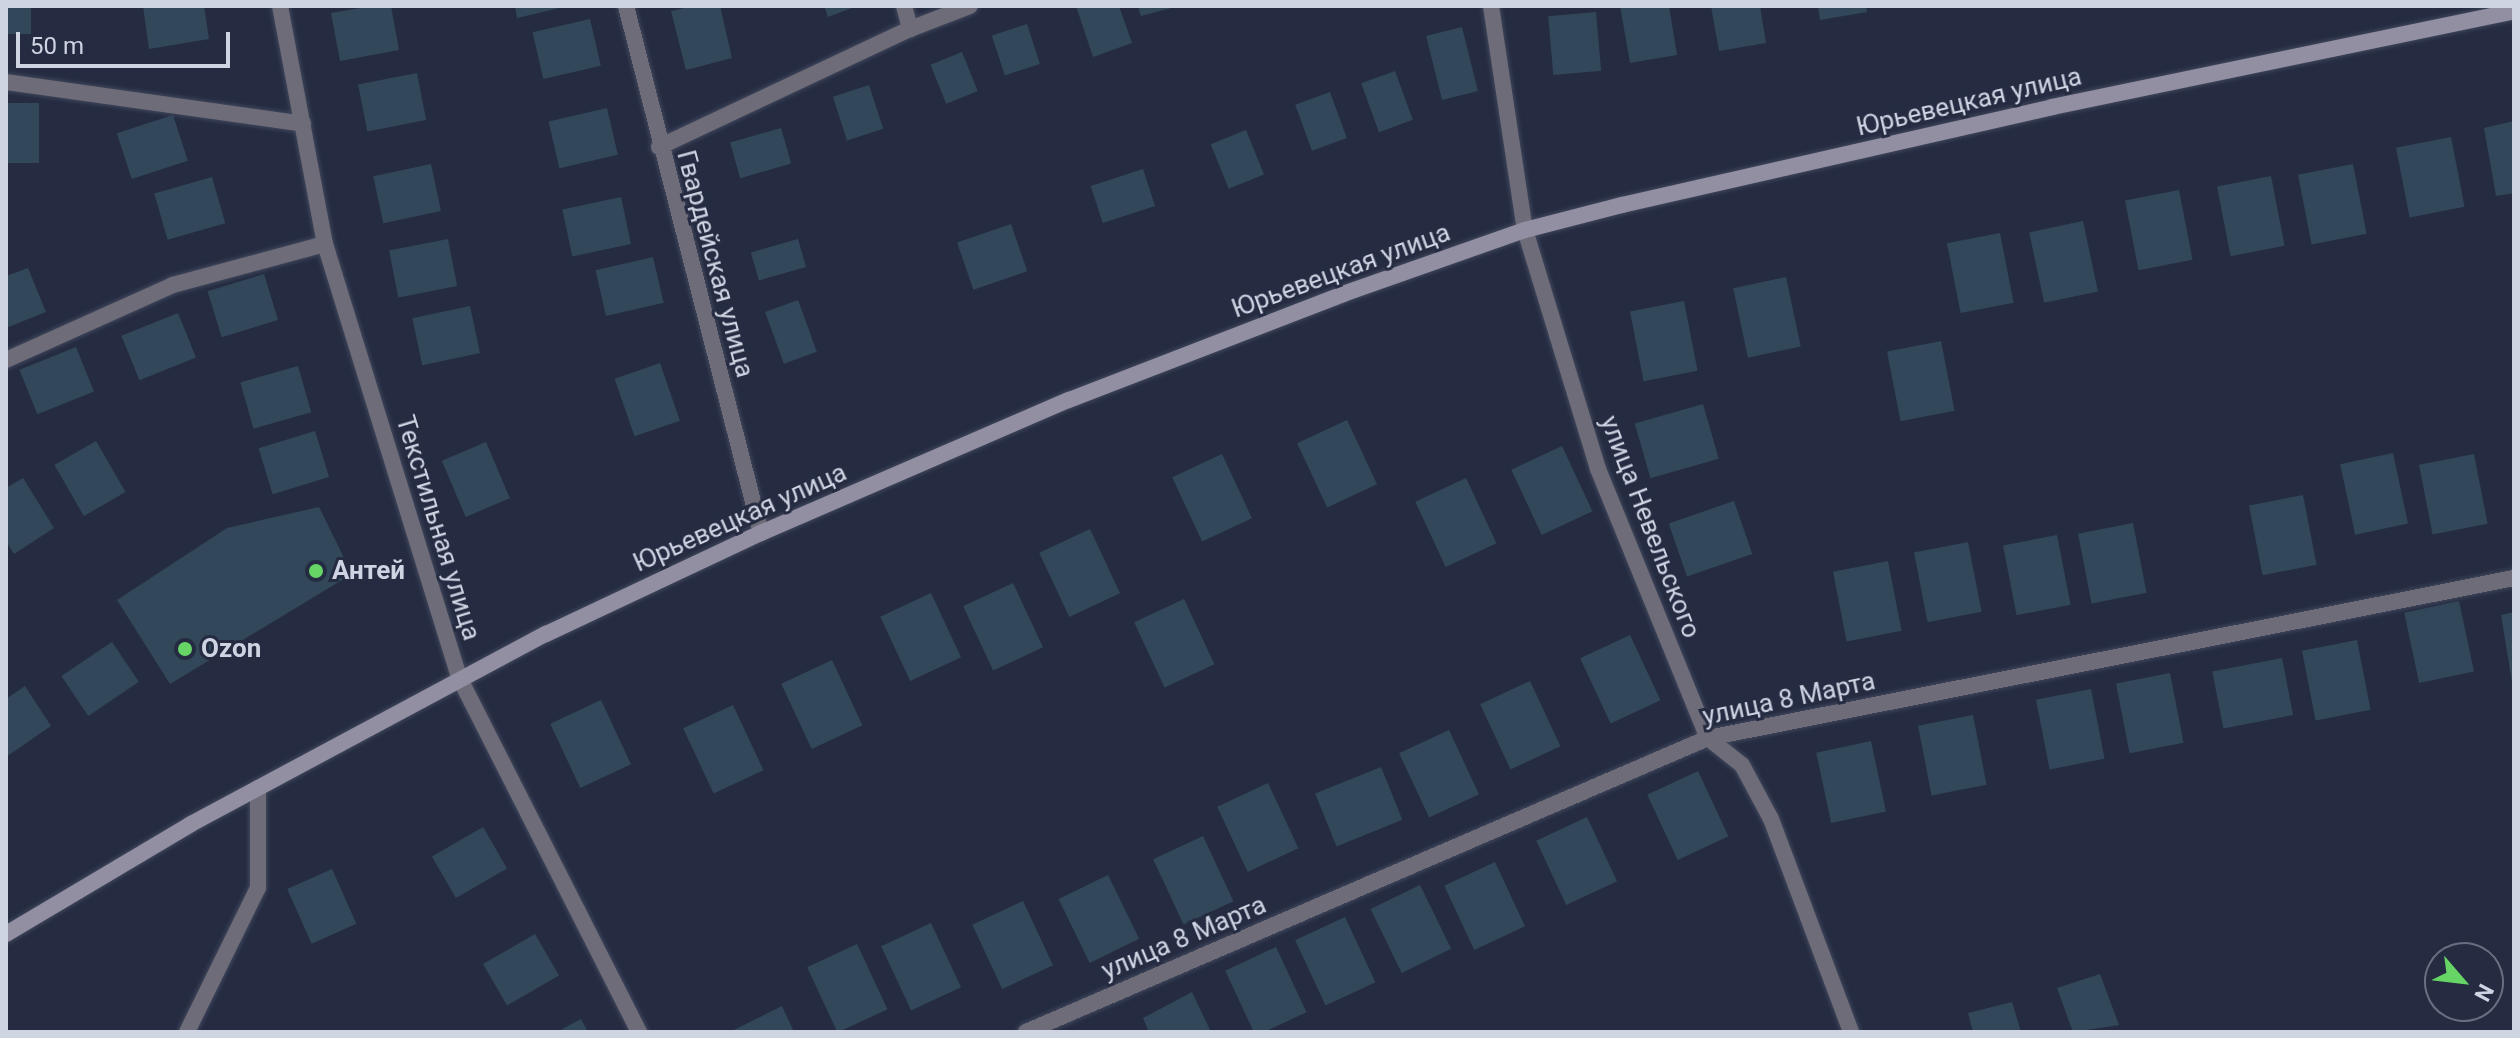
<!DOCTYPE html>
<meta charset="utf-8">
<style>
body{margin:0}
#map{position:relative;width:2520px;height:1038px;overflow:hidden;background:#252c42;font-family:Roboto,sans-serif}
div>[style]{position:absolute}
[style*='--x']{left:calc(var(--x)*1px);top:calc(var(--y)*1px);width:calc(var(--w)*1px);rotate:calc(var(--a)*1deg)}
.building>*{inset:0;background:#32475a;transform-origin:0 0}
.roads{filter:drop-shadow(0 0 2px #40475c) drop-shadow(0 0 2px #40475c)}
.minor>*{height:16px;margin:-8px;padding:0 8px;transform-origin:8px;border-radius:8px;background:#6e6c78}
.secondary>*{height:16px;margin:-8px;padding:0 8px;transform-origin:8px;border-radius:8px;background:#938fa2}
.dots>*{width:22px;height:22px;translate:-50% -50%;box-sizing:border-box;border:4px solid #252c42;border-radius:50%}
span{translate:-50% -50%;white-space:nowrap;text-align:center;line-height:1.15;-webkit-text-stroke:6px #252c42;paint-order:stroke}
.street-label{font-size:26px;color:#cfd4e3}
.poi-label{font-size:26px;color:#cfd4e3;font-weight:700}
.left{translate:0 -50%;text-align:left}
.frame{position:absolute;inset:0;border:8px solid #cfd4e3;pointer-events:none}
.north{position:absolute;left:2424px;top:942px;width:80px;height:80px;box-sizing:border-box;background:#252c42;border:2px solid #696f82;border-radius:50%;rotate:118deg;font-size:22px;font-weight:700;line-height:32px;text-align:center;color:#cfd4e3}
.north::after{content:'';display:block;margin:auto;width:28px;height:36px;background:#67d466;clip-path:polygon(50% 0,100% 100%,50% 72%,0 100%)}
.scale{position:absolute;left:16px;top:32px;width:214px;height:36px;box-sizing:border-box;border:4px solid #cfd4e3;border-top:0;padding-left:10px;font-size:24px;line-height:28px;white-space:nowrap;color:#cfd4e3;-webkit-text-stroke:6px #252c42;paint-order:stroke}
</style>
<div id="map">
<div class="building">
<div style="left:6px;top:6px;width:25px;height:28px"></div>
<div style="clip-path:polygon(143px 6px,204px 6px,209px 39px,149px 49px)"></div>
<div style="clip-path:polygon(372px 6px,391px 6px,399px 50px,340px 61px,331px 13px)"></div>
<div style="clip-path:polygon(515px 6px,564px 6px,564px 7px,517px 18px)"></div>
<div style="clip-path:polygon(693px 6px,720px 6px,732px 58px,686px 70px,671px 11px)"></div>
<div style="clip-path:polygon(824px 6px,857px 6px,828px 17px)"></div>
<div style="clip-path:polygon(1076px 6px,1119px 6px,1132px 43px,1093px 57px)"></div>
<div style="clip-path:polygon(1138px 6px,1175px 6px,1175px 7px,1141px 16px)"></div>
<div style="clip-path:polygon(1620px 6px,1669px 6px,1677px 55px,1630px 63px)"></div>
<div style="clip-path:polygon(1711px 6px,1760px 6px,1766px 43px,1719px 51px)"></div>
<div style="clip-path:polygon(1818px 6px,1866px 6px,1867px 12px,1820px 20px)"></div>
<div style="left:1596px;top:12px;width:59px;height:48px;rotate:85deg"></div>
<div style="left:590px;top:19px;width:48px;height:59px;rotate:77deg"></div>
<div style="left:1027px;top:24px;width:42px;height:37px;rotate:72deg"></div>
<div style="left:1462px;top:27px;width:66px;height:37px;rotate:76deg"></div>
<div style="left:962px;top:52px;width:42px;height:34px;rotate:68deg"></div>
<div style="left:1395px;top:71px;width:52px;height:36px;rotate:70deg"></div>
<div style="left:417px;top:73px;width:48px;height:60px;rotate:79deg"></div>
<div style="left:869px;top:85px;width:46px;height:38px;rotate:72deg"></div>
<div style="left:1330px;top:92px;width:49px;height:37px;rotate:70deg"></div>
<div style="left:6px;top:103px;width:33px;height:60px"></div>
<div style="left:607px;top:108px;width:48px;height:60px;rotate:77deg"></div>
<div style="left:173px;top:115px;width:48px;height:59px;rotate:72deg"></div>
<div style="clip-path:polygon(2514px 121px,2514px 193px,2496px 196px,2484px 128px)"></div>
<div style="left:781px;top:128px;width:37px;height:53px;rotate:74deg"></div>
<div style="left:1246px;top:130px;width:48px;height:38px;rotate:68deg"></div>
<div style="left:2451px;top:137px;width:71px;height:56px;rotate:79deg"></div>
<div style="left:431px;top:164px;width:48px;height:59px;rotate:78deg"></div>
<div style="left:2353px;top:164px;width:71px;height:56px;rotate:79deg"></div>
<div style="left:1143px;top:169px;width:39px;height:55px;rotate:72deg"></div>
<div style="left:2271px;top:176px;width:71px;height:55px;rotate:79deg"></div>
<div style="left:212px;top:177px;width:48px;height:60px;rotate:74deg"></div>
<div style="left:2179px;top:190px;width:71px;height:55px;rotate:79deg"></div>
<div style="left:621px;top:197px;width:48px;height:60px;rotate:78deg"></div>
<div style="left:2083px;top:221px;width:72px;height:55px;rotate:78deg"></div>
<div style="left:1011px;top:224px;width:50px;height:57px;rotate:71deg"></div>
<div style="left:2000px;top:233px;width:71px;height:54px;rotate:79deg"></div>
<div style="left:448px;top:239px;width:48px;height:60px;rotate:79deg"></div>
<div style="left:798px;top:239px;width:29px;height:49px;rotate:74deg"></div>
<div style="left:653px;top:257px;width:47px;height:59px;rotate:77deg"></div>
<div style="clip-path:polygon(28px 268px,46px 312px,6px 328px,6px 276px)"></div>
<div style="left:264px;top:274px;width:48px;height:59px;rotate:73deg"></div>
<div style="left:1786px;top:277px;width:71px;height:54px;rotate:78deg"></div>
<div style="left:798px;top:300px;width:55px;height:35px;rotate:70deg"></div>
<div style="left:1684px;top:301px;width:71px;height:55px;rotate:79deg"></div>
<div style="left:470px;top:306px;width:48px;height:59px;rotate:78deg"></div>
<div style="left:178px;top:313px;width:48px;height:61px;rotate:68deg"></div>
<div style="left:1941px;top:341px;width:71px;height:55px;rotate:79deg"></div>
<div style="left:76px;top:347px;width:48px;height:61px;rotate:68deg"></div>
<div style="left:660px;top:363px;width:61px;height:48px;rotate:71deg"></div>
<div style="left:298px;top:366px;width:48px;height:60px;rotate:74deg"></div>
<div style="left:1703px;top:404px;width:57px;height:71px;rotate:74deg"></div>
<div style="left:1347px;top:420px;width:71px;height:55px;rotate:65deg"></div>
<div style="left:315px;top:431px;width:48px;height:59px;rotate:73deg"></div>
<div style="left:96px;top:441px;width:59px;height:48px;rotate:60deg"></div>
<div style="left:486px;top:442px;width:61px;height:48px;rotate:67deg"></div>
<div style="left:1562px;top:446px;width:72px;height:56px;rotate:65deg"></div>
<div style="left:2393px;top:453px;width:72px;height:54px;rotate:78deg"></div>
<div style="left:1222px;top:454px;width:71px;height:55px;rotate:65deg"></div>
<div style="left:2474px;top:454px;width:71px;height:56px;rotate:79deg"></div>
<div style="clip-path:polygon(23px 478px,54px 528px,14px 554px,6px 541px,6px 488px)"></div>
<div style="left:1466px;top:478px;width:72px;height:56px;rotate:65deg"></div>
<div style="left:2303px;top:495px;width:71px;height:55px;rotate:79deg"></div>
<div style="left:1734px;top:501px;width:56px;height:69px;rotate:71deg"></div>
<div style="clip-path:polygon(319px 507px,352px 574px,170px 684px,117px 600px,227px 528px)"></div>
<div style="left:2133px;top:523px;width:71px;height:56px;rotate:79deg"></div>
<div style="left:1090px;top:529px;width:71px;height:56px;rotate:65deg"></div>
<div style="left:2057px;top:535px;width:71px;height:55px;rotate:79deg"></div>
<div style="left:1968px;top:542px;width:71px;height:55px;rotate:79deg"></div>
<div style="left:1888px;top:561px;width:71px;height:56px;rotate:79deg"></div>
<div style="left:1013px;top:583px;width:71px;height:55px;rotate:65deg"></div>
<div style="left:931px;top:593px;width:71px;height:56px;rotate:65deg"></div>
<div style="left:1184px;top:599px;width:72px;height:55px;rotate:65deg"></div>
<div style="left:2459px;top:601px;width:72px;height:56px;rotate:78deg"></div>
<div style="clip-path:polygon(2514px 612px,2514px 682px,2512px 682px,2501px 615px)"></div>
<div style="left:1630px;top:635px;width:72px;height:55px;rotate:65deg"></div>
<div style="left:2357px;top:640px;width:71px;height:56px;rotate:79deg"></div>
<div style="left:112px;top:642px;width:48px;height:61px;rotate:56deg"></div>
<div style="left:2282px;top:658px;width:58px;height:71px;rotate:79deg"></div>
<div style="left:832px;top:660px;width:72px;height:56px;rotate:65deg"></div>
<div style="left:2170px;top:673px;width:71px;height:55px;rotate:79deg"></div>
<div style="left:1530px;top:681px;width:72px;height:55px;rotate:65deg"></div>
<div style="clip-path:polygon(25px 686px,51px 726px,6px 757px,6px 699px)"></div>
<div style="left:2091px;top:689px;width:71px;height:56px;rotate:79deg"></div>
<div style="left:601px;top:700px;width:71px;height:56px;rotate:65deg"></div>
<div style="left:733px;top:705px;width:72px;height:55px;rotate:65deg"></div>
<div style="left:1973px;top:715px;width:71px;height:56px;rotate:79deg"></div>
<div style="left:1449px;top:730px;width:71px;height:55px;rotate:65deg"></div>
<div style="left:1871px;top:741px;width:72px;height:56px;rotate:78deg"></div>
<div style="left:1381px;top:767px;width:57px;height:71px;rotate:68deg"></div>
<div style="left:1698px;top:771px;width:72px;height:56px;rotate:65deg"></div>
<div style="left:1268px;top:783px;width:72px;height:56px;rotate:65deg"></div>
<div style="left:1587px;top:817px;width:71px;height:56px;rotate:65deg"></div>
<div style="left:483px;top:827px;width:48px;height:59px;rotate:60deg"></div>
<div style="left:1203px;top:836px;width:72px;height:55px;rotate:65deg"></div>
<div style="left:1495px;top:862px;width:71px;height:56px;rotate:65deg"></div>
<div style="left:332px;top:869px;width:60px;height:49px;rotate:66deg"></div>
<div style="left:1108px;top:875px;width:71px;height:55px;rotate:64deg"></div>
<div style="left:1420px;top:885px;width:71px;height:55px;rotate:64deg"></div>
<div style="left:1023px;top:901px;width:71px;height:56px;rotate:65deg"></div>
<div style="left:1345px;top:917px;width:72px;height:55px;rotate:65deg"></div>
<div style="left:931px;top:923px;width:71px;height:55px;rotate:65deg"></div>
<div style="left:535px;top:934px;width:48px;height:60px;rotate:60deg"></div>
<div style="left:857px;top:944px;width:72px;height:55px;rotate:65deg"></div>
<div style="left:1276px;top:947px;width:72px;height:56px;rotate:65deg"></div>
<div style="clip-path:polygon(2100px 974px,2119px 1025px,2073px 1032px,2057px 988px)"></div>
<div style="clip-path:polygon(1192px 992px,1211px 1032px,1149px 1032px,1143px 1018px)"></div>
<div style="clip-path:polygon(2012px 1002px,2021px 1032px,1973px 1032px,1968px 1013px)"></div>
<div style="clip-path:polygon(782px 1006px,794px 1032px,730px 1032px)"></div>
<div style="clip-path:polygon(581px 1019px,588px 1032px,557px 1032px)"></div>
</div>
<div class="roads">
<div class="minor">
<div style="--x:280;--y:6;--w:242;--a:79.3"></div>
<div style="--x:325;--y:244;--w:455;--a:72.8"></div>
<div style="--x:460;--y:679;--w:396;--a:63.1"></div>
<div style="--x:626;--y:6;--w:544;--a:75.63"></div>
<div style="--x:904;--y:6;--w:24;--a:75"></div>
<div style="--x:1491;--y:6;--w:227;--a:81.4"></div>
<div style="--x:1525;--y:230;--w:250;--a:73"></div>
<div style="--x:1598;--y:469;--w:291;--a:67.8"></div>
<div style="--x:1708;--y:738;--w:43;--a:38.5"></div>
<div style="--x:1742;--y:765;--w:61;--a:61.8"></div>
<div style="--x:1771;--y:819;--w:228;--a:69.4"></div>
<div style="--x:6;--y:82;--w:300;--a:8"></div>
<div style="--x:659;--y:147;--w:277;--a:-25.2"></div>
<div style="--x:910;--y:29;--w:64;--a:-21"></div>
<div style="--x:6;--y:360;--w:183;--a:-24.2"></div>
<div style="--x:173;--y:285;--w:157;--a:-15.1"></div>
<div style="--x:187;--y:1032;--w:161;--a:-63.8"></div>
<div style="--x:258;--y:888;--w:100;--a:-90"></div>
<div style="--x:1026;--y:1032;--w:743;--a:-23.32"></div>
<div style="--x:1708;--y:738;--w:822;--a:-11.23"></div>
</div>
<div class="secondary">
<div style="--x:6;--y:934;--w:215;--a:-30.7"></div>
<div style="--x:191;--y:824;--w:403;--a:-28.2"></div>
<div style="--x:546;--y:634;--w:238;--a:-25.2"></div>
<div style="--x:761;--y:533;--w:335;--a:-23.4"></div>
<div style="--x:1069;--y:400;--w:294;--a:-21.1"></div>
<div style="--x:1343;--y:294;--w:193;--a:-19.4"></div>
<div style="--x:1525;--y:230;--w:100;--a:-14.5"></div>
<div style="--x:1622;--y:205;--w:441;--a:-12.8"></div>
<div style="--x:2052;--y:107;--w:472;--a:-11.7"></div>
</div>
</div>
<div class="dots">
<div style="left:316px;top:571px;background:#67d466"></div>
<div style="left:185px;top:649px;background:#67d466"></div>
</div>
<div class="street-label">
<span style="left:1969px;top:102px;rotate:-13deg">Юрьевецкая улица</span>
<span style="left:715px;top:264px;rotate:75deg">Гвардейская улица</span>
<span style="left:1341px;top:271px;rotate:-20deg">Юрьевецкая улица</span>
<span style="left:740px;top:518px;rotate:-24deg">Юрьевецкая улица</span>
<span style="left:1650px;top:527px;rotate:69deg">улица Невельского</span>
<span style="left:438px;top:528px;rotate:73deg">Текстильная улица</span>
<span style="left:1789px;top:699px;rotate:-12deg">улица 8 Марта</span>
<span style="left:1184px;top:938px;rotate:-23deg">улица 8 Марта</span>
</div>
<div class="poi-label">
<span class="left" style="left:332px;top:571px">Антей</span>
<span class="left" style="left:201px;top:649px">Ozon</span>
</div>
<div class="frame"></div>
<div class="north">N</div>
<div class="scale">50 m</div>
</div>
